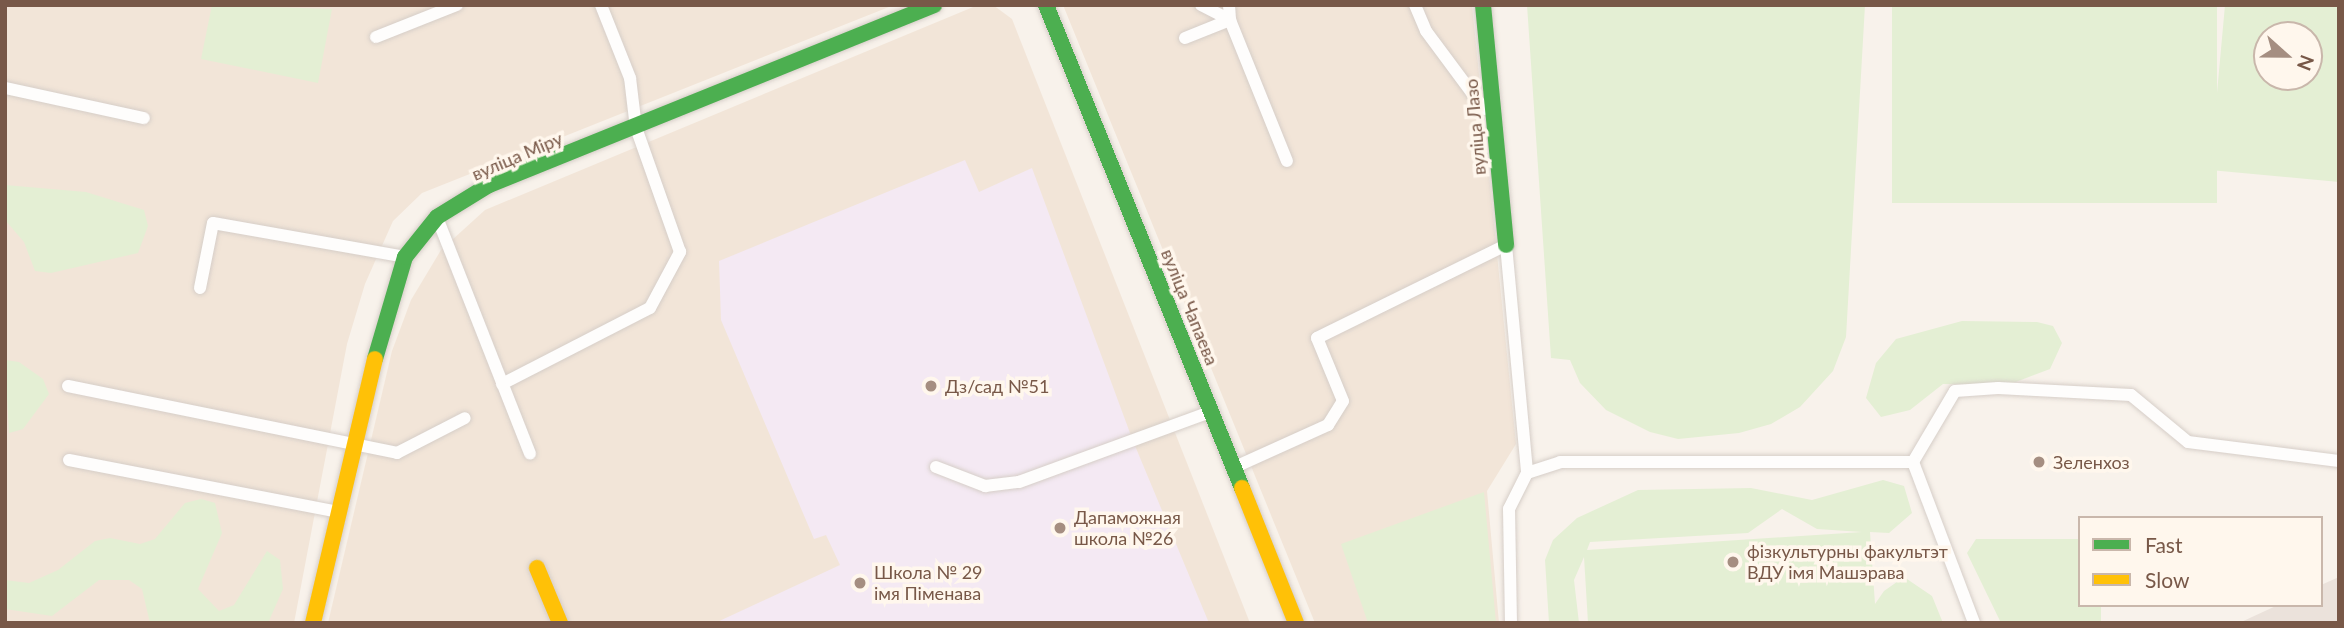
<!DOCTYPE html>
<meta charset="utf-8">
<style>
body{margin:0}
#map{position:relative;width:2344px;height:628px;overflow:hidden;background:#f8f2eb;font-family:Lato,sans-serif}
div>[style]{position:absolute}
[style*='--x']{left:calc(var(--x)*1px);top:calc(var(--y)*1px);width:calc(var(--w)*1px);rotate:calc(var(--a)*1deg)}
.residential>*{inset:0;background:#f2e5d8}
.industrial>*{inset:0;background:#ebe2db}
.education>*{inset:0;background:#f4e9f3}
.green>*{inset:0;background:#e4efd4;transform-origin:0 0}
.roads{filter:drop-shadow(0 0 2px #d6cec8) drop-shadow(0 0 2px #d6cec8)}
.lane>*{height:12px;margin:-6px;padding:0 6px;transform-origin:6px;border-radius:6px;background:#fefdfc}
.fast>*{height:16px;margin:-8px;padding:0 8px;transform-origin:8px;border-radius:8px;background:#4caf50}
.slow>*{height:16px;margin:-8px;padding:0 8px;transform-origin:8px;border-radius:8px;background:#ffc107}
.dots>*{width:19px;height:19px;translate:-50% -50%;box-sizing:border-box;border:4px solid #fff7ed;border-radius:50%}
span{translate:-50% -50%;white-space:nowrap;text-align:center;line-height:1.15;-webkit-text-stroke:7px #fff7ed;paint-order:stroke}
.street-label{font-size:18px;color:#785848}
.poi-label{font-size:18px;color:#785848}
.left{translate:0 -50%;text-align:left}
.frame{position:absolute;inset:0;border:7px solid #785848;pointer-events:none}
.legend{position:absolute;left:2078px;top:516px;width:245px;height:91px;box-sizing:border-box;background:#fff7ed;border:2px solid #c9b7ab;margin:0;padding:9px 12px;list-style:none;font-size:21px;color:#785848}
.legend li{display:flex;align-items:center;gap:14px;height:35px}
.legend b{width:35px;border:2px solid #c9b7ab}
.north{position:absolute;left:2253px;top:21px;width:70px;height:70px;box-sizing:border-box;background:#fff7ed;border:2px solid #c9b7ab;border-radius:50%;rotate:111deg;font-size:19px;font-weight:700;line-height:28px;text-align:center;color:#785848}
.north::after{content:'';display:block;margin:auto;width:24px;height:32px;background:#a58e81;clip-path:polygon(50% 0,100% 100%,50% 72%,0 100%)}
</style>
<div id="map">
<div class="residential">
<div style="clip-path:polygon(5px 5px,894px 5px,422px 193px,393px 221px,365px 284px,347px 344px,294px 623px,5px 623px)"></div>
<div style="clip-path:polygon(978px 5px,993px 5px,1012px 19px,1250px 623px,328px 623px,392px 351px,411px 300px,441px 250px,485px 210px)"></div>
<div style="clip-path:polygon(1063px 5px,1472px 5px,1516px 444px,1487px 491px,1499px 623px,1315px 623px)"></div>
</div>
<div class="industrial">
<div style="clip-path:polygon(2339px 577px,2339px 623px,2239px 623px,2278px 605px,2321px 605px,2321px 585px)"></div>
</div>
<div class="education">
<div style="clip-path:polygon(965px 160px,979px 192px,1032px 168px,1133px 441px,1209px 623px,715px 623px,840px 565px,826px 535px,814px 539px,721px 320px,719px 261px)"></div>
</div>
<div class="green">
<div style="clip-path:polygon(212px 5px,332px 9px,318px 83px,201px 59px)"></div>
<div style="clip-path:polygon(1527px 5px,1865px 5px,1846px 337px,1833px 371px,1800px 407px,1771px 424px,1739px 433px,1678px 439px,1650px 432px,1606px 410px,1580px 383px,1570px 360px,1551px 358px)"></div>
<div style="left:1892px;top:5px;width:325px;height:198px"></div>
<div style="clip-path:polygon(evenodd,2225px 5px,2339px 5px,2339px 182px,2210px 170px,2225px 5px,2267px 35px,2309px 35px,2309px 77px,2267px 77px,2267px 35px)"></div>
<div style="clip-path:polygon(5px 185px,86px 192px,144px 210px,148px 226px,138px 253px,51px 273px,35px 271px,24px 242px,5px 220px)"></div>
<div style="clip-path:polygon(1962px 321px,2037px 322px,2053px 326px,2062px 343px,2050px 369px,2008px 385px,1943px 384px,1910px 410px,1881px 417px,1866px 398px,1876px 363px,1896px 339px)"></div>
<div style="clip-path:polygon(5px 360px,19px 362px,43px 379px,49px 394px,23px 429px,9px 433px)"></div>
<div style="clip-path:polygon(evenodd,1883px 480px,1904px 486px,1912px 513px,1889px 533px,1870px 532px,1875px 604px,1884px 591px,1904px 577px,1932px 596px,1943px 623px,1588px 623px,1584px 557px,1574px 580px,1579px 623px,1549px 623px,1545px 560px,1553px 540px,1577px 518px,1638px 490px,1751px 488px,1812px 500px,1883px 480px,1782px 509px,1817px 529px,1862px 532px,1587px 550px,1590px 542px,1748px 533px,1782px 509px)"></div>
<div style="clip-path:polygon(1484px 492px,1496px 623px,1368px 623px,1341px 544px)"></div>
<div style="clip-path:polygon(201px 499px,215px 503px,222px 533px,198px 589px,219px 611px,234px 605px,267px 551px,280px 560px,283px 589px,268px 623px,150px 623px,142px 589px,129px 580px,99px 580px,52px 616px,5px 609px,5px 580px,29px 583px,58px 570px,95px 541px,110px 538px,140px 544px,155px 539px,185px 503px)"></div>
<div style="clip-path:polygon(1976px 539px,2080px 539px,2080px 605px,2101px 605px,2101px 622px,2001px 623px,1967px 553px)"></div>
</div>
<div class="roads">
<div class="lane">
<div style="--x:1201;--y:5;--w:33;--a:27"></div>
<div style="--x:1229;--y:5;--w:15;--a:86"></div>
<div style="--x:1230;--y:20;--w:152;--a:68"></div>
<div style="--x:1415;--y:5;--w:28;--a:67"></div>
<div style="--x:1426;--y:31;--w:97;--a:53.4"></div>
<div style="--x:376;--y:37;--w:87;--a:-21.6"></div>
<div style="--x:1185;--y:38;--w:48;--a:-21.8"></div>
<div style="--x:5;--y:88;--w:142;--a:12.2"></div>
<div style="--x:438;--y:220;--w:251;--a:68.5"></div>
<div style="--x:200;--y:288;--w:66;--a:-78.7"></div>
<div style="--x:213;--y:223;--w:195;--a:10"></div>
<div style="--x:502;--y:384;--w:166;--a:-27.2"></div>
<div style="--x:650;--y:308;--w:64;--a:-61.8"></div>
<div style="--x:680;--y:252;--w:132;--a:-109.5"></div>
<div style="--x:636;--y:128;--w:50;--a:-96.8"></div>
<div style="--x:630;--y:78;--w:79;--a:-111.7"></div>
<div style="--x:68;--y:386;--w:336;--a:11.5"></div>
<div style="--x:397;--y:453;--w:76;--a:-27.2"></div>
<div style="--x:69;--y:460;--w:274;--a:10.9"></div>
<div style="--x:1913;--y:462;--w:82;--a:-59.4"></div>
<div style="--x:1955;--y:391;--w:43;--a:-4"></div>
<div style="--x:1998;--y:388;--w:133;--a:3"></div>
<div style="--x:2131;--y:395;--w:74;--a:39.5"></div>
<div style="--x:2188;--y:442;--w:152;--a:7.2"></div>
<div style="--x:936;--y:467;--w:53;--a:21.2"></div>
<div style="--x:985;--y:486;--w:34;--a:-7"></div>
<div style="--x:1019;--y:482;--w:203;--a:-20.1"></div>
<div style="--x:1235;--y:467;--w:102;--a:-24.3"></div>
<div style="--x:1328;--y:425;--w:28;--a:-58"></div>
<div style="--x:1343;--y:401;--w:68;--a:-112.4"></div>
<div style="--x:1317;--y:338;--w:211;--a:-26.2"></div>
<div style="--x:1506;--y:245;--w:229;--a:84.7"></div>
<div style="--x:1527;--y:473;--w:40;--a:116.6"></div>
<div style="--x:1509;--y:509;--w:114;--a:89"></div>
<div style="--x:1527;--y:473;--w:35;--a:-18"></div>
<div style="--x:1560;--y:462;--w:353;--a:0"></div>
<div style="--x:1913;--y:462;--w:172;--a:69.2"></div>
</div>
<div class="fast">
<div style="--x:1046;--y:5;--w:521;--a:67.91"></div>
<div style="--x:1483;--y:5;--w:241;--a:84.5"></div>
<div style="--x:375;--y:359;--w:106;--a:-73.6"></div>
<div style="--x:405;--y:257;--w:51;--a:-51.3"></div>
<div style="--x:437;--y:217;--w:61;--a:-31.6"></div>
<div style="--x:489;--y:185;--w:480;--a:-22"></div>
</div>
<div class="slow">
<div style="--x:1242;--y:488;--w:145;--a:68.2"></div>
<div style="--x:537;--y:568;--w:60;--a:67.3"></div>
<div style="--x:313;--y:623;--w:271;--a:-76.8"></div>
</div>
</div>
<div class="dots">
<div style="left:931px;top:386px;background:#a58e81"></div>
<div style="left:2039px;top:462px;background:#a58e81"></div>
<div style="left:1060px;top:528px;background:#a58e81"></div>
<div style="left:1733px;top:562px;background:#a58e81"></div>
<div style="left:860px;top:583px;background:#a58e81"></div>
</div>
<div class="street-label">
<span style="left:1475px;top:127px;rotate:-95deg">вуліца Лазо</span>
<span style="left:517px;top:156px;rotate:-23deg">вуліца Міру</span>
<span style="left:1190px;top:307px;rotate:68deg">вуліца Чапаева</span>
</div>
<div class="poi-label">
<span class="left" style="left:945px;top:386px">Дз/сад №51</span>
<span class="left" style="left:2053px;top:462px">Зеленхоз</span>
<span class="left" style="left:1074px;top:528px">Дапаможная<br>школа №26</span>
<span class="left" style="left:1747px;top:562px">фізкультурны факультэт<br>ВДУ імя Машэрава</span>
<span class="left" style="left:874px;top:583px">Школа № 29<br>імя Піменава</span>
</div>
<div class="frame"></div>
<ul class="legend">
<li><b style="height:9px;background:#4caf50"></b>Fast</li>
<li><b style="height:9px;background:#ffc107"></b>Slow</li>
</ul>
<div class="north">N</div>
</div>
